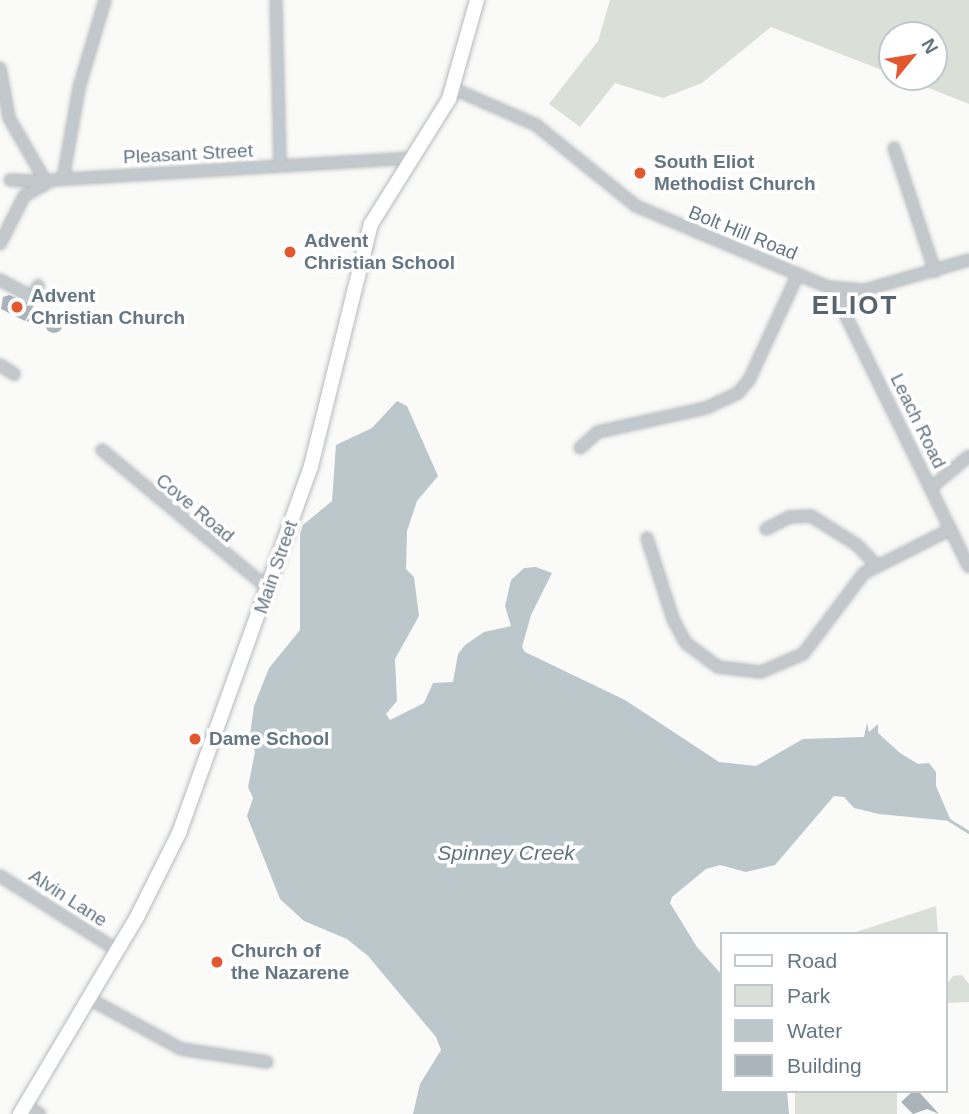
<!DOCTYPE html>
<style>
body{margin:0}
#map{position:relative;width:969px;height:1114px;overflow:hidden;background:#fafaf8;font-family:Arial,sans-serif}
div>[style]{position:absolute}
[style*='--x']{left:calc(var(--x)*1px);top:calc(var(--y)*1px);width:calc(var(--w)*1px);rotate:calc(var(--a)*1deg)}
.green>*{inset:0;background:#dadfd7;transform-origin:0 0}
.water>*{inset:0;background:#bbc7cb}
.stream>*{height:2.5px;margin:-1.25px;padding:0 1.25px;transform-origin:1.25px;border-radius:1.25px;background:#bbc7cb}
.building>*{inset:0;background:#aab3b9;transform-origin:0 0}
.round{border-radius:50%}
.roads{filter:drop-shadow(0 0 2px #b5babe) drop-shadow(0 0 2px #b5babe)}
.minor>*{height:10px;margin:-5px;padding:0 5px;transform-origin:5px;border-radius:5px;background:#c3c8cc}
.major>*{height:14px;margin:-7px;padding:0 7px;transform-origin:7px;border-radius:7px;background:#fff}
.dots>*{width:19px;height:19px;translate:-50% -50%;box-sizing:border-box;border:4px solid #fff;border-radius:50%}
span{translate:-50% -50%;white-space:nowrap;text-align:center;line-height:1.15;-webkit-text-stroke:7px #fff;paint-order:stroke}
.street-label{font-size:19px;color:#657683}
.poi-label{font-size:19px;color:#657683;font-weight:700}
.left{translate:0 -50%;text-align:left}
.water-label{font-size:21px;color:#60757c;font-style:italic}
.district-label{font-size:26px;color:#57646e;font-weight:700;letter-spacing:2px}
.legend{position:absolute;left:720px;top:932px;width:228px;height:161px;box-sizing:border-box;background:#fff;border:2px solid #c1c8cd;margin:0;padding:9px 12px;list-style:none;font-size:21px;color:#657683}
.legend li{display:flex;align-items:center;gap:14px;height:35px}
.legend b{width:35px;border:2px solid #c1c8cd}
.north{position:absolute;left:878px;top:21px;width:70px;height:70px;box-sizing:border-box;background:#fff;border:2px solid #c1c8cd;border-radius:50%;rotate:60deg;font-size:19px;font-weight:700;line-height:28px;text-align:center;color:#657683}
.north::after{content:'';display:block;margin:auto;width:24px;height:32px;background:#e4572e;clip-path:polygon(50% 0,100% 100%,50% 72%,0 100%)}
</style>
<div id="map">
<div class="green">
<div style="clip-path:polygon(610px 0,969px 0,969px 104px,901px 77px,934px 77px,934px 35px,892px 35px,892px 74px,771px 27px,702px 83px,663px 98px,615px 83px,580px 127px,549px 104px,598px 41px)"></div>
<div style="clip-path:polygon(936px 906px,938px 934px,850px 934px)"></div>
<div style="clip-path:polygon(962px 975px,969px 984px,969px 1002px,946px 1003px,946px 985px,953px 976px)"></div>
<div style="left:795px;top:1091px;width:102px;height:23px"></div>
</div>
<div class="water">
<div style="clip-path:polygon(397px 401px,407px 406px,438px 476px,417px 501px,407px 531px,406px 569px,414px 577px,419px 616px,395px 659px,397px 701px,386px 714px,390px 720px,424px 703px,433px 683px,453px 682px,458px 654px,465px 645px,484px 632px,511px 626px,505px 606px,511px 580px,524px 568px,536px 567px,552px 573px,531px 615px,522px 647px,525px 652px,625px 700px,719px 762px,756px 766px,803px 739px,864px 737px,867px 723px,869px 732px,878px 724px,878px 733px,900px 753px,918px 764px,929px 763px,936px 772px,936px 786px,951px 821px,879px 814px,854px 808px,844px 797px,834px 796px,775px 865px,746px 872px,720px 865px,706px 869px,672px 897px,670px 903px,697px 947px,722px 975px,722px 1091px,787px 1091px,789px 1114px,413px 1114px,420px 1084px,441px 1050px,436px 1037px,368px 956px,347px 939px,304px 921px,280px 899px,247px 816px,253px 798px,248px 787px,255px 752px,250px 735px,254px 706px,269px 668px,300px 630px,300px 534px,303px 525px,332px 501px,336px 445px,372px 428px)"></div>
</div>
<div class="stream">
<div style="--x:948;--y:819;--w:25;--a:32"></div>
</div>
<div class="building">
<div style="clip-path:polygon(9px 295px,34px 305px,25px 321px,1px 309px,3px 297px)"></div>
<div style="left:31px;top:313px;width:10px;height:9px;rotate:29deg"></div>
<div class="round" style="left:45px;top:315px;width:18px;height:18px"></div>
<div style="clip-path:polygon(913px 1091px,918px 1091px,939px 1114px,927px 1109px,913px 1114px,901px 1102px)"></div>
</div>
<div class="roads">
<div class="minor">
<div style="--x:276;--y:0;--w:166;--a:88.6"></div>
<div style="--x:0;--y:68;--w:51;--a:79.8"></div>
<div style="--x:9;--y:118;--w:74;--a:60"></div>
<div style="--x:454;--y:89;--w:90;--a:23.7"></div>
<div style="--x:536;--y:125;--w:129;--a:39"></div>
<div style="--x:636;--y:206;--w:208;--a:22.9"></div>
<div style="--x:828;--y:287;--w:37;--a:5"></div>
<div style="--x:865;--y:290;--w:108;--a:-16.1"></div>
<div style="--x:894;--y:148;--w:130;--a:71.6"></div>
<div style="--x:63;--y:179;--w:92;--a:-80"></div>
<div style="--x:79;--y:88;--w:92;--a:-73.5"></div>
<div style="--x:10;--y:180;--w:34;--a:3"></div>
<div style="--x:0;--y:244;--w:54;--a:-63.4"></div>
<div style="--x:24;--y:196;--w:33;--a:-29"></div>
<div style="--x:53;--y:180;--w:360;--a:-3.5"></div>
<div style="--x:0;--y:280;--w:36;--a:28"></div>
<div style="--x:32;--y:297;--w:13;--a:-61"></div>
<div style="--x:838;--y:290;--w:18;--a:77"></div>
<div style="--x:842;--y:308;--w:288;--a:63.9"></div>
<div style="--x:0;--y:365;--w:17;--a:33"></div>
<div style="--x:580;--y:448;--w:24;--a:-42"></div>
<div style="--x:598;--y:432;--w:111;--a:-12.5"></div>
<div style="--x:706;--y:408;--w:35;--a:-25"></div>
<div style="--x:738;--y:393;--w:17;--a:-50"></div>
<div style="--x:749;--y:380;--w:117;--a:-65.2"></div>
<div style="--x:102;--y:450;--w:217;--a:39.8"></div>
<div style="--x:932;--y:487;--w:48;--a:-40"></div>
<div style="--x:766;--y:529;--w:27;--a:-27"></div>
<div style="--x:790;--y:517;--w:21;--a:-3"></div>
<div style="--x:811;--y:516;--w:54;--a:32.2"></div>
<div style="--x:857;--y:545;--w:28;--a:46"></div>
<div style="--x:647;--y:538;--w:85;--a:72.2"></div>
<div style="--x:673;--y:619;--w:27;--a:62"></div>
<div style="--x:686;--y:643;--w:40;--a:37"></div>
<div style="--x:718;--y:667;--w:43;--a:6.6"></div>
<div style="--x:761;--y:672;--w:46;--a:-23.2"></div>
<div style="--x:803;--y:654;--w:101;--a:-53"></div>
<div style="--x:864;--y:573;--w:97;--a:-26.8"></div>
<div style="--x:0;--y:876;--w:138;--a:32.3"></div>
<div style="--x:88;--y:998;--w:106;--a:28.7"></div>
<div style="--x:181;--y:1049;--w:87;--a:8.6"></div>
<div style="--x:25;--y:1105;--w:17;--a:31"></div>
</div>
<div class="major">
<div style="--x:20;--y:1114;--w:231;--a:-59.3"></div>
<div style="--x:138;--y:915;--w:92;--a:-63.4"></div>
<div style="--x:179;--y:833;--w:390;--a:-70.2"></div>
<div style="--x:311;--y:466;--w:249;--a:-76.1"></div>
<div style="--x:371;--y:224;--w:147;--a:-58"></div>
<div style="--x:449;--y:99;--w:103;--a:-74.2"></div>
</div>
</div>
<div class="dots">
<div style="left:640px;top:173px;background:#e4572e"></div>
<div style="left:290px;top:252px;background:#e4572e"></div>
<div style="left:17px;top:307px;background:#e4572e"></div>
<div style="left:195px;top:739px;background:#e4572e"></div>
<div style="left:217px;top:962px;background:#e4572e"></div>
</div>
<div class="street-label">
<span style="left:188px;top:154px;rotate:-3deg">Pleasant Street</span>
<span style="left:743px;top:233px;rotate:22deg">Bolt Hill Road</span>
<span style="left:918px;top:421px;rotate:64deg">Leach Road</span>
<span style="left:195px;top:508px;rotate:40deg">Cove Road</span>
<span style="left:276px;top:567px;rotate:-71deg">Main Street</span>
<span style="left:68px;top:898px;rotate:33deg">Alvin Lane</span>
</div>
<div class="poi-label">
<span class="left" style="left:654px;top:173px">South Eliot<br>Methodist Church</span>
<span class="left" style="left:304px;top:252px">Advent<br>Christian School</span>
<span class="left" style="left:31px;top:307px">Advent<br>Christian Church</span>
<span class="left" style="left:209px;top:739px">Dame School</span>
<span class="left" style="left:231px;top:962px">Church of<br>the Nazarene</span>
</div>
<div class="water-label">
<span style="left:506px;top:853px">Spinney Creek</span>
</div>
<div class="district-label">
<span style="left:855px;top:306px">ELIOT</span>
</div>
<ul class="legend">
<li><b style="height:9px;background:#fff"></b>Road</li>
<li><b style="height:19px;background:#dadfd7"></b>Park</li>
<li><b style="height:19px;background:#bbc7cb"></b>Water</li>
<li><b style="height:19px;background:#aab3b9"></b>Building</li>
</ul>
<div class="north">N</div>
</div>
